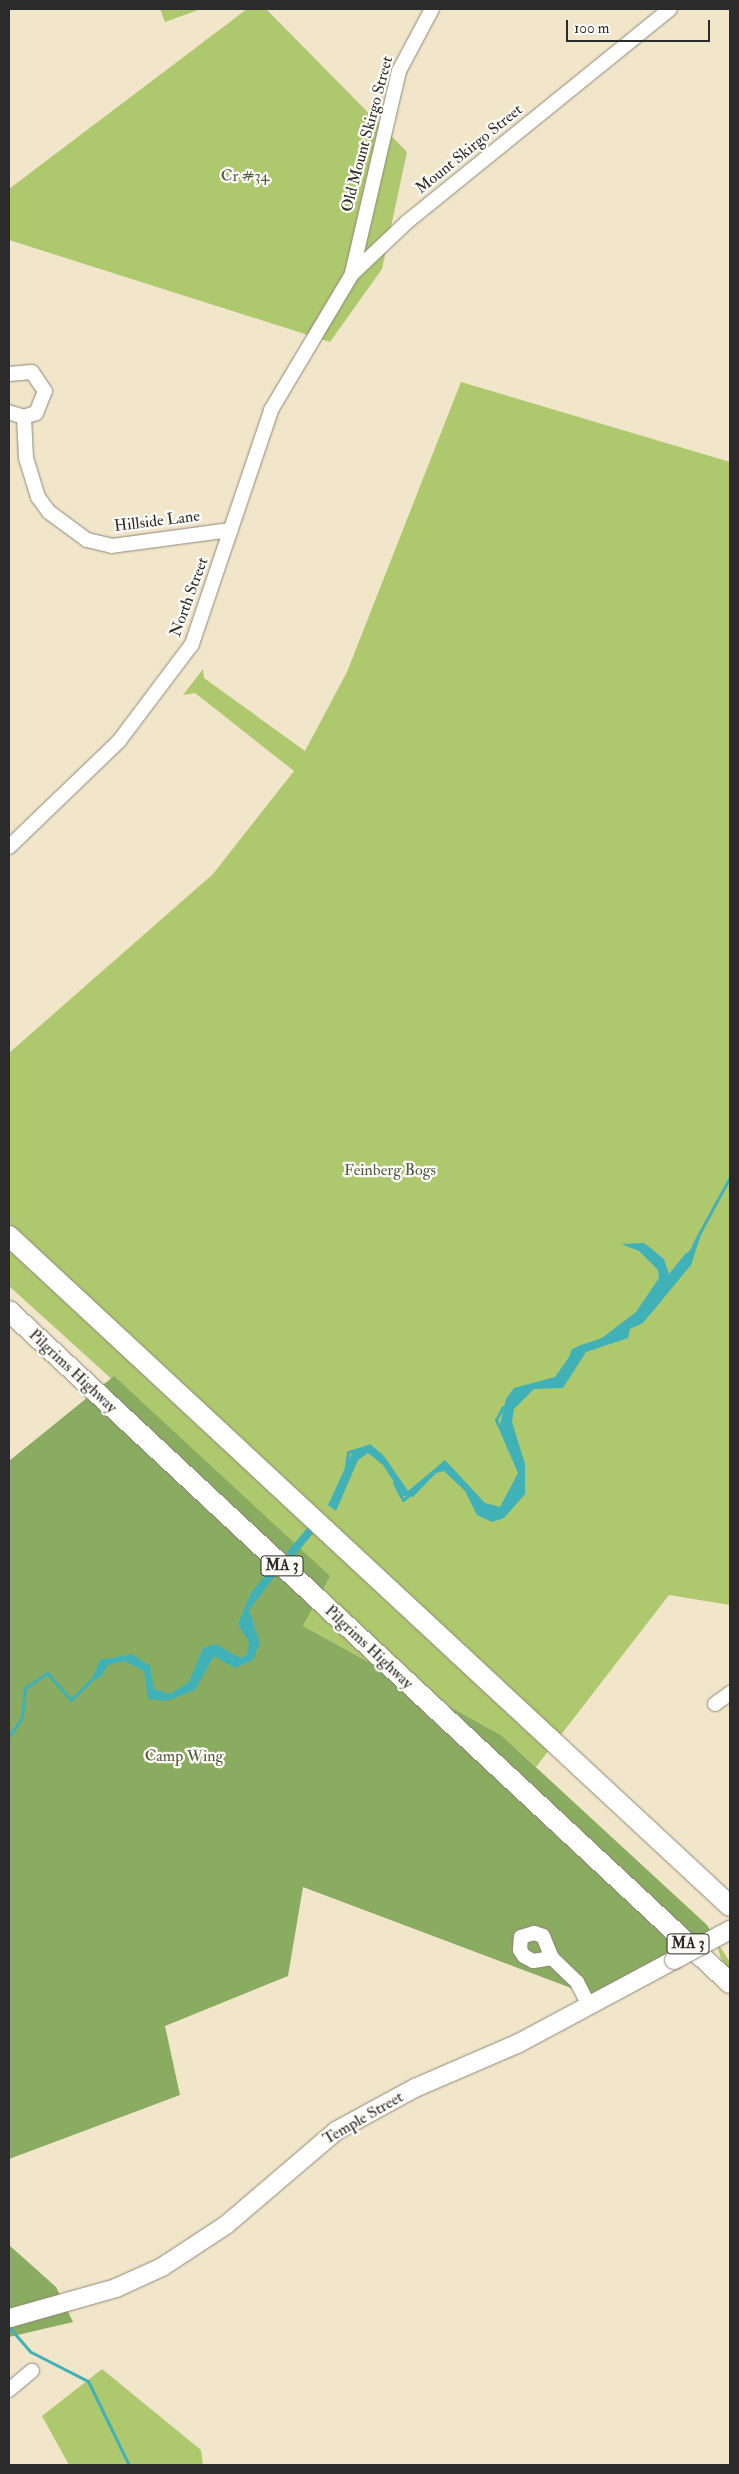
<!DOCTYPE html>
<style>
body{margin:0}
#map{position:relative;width:739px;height:2474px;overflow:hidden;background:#f1e6ca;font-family:"IM FELL Double Pica",serif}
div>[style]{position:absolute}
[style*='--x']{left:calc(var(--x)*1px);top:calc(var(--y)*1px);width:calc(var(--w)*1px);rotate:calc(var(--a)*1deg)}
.green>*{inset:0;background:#aec86e}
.forest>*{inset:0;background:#8aac61}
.water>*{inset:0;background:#41b1b8;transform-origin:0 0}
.stream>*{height:3px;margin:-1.5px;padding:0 1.5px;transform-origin:1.5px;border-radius:1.5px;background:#41b1b8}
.roads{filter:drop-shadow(0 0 1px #8e887a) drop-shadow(0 0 1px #8e887a)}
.minor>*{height:14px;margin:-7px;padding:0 7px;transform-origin:7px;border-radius:7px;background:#fff}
.major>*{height:18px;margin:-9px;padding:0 9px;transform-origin:9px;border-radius:9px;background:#fff}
.highway>*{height:20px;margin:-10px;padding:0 10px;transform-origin:10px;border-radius:10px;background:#fff}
.bridges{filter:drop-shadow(0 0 1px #8e887a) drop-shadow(0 0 1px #8e887a)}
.major-bridge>*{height:18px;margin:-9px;padding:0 9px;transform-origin:9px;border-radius:9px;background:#fff}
span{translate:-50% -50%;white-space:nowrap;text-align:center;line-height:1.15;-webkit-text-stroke:4.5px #fdfcf7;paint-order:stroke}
.shield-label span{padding:1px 4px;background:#fdfcf7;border:1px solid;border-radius:4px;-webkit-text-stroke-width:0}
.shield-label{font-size:15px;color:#2b2b2b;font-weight:700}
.street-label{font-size:16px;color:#2b2b2b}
.park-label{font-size:16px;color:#525a3f}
.frame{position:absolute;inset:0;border:10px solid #2b2b2b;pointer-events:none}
.scale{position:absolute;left:566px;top:20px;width:144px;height:22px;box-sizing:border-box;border:2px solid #2b2b2b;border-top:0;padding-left:6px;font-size:15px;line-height:18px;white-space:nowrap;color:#2b2b2b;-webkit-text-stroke:4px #fdfcf7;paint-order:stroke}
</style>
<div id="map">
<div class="green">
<div style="clip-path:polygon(160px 9px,201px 9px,165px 22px)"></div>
<div style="clip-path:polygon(247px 9px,266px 9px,407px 152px,382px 269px,330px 342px,9px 240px,9px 189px)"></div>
<div style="clip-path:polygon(461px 382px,730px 462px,730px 1605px,669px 1595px,536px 1767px,501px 1735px,303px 1626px,329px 1576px,9px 1286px,9px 1053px,213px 874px,294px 771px,195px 693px,183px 695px,203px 669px,204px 678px,305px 751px,347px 672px)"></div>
<div style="clip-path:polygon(715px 1939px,730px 1962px,730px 1988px)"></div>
<div style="clip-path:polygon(102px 2369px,201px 2450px,203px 2465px,69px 2465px,42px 2416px)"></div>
</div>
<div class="forest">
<div style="clip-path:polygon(114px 1376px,330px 1576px,303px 1626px,501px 1735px,707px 1925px,715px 1939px,611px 2003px,303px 1887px,288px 1976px,165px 2026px,180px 2095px,9px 2159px,9px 1461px)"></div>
<div style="clip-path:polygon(9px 2245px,56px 2287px,73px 2322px,9px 2337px)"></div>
</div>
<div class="water">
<div style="clip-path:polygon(701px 1235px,691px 1265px,643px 1323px,630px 1329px,628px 1338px,586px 1352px,563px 1388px,534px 1389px,514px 1409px,512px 1422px,525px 1464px,525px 1494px,504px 1518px,492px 1522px,477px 1515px,465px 1491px,444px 1471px,436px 1473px,413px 1497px,403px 1496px,383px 1465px,368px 1453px,358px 1460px,336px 1511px,328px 1505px,353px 1451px,370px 1444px,384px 1456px,408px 1491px,445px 1460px,485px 1503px,500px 1507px,518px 1473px,499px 1429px,506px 1399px,514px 1388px,555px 1377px,565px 1368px,572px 1349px,602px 1338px,636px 1312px,659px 1278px,658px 1270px,639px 1251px,621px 1244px,644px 1243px,664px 1259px,670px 1277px)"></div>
<div style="left:308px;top:1527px;width:8px;height:33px;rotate:40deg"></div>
<div style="clip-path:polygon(270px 1569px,275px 1576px,249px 1610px,260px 1643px,253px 1660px,235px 1668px,214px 1656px,195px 1690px,167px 1701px,148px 1699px,144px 1671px,124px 1661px,108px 1665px,101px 1677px,91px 1681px,100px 1660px,132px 1654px,150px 1666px,154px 1689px,170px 1694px,189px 1682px,203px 1648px,216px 1644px,240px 1658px,247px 1655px,249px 1642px,238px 1624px,251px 1593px)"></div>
</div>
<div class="stream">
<div style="--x:693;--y:1245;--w:77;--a:-61.4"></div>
<div style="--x:666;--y:1279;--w:33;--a:-51"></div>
<div style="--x:578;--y:1347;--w:25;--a:-18"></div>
<div style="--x:556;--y:1377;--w:28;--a:-55"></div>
<div style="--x:500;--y:1428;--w:9;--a:-117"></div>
<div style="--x:496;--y:1420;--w:15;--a:-62"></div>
<div style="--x:507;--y:1445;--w:17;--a:62"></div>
<div style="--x:345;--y:1472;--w:20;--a:-81"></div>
<div style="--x:348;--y:1452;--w:15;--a:-16"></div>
<div style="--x:394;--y:1483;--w:19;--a:62"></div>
<div style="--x:403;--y:1500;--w:6;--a:-39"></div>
<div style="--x:9;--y:1736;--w:22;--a:-54"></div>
<div style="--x:22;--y:1718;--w:30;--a:-84"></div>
<div style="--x:25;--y:1688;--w:27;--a:-34"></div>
<div style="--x:47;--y:1673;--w:36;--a:48"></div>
<div style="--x:71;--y:1700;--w:31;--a:-45"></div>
<div style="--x:9;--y:2327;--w:33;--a:49"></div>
<div style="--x:31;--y:2352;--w:64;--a:27"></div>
<div style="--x:88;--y:2381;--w:93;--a:64"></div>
</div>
<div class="roads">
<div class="minor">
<div style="--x:352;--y:273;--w:207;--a:-76.9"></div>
<div style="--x:399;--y:71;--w:70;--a:-62"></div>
<div style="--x:9;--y:374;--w:23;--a:-5"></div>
<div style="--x:32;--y:372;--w:23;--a:56"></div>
<div style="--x:45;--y:391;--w:24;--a:112"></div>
<div style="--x:36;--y:413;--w:13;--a:162"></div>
<div style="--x:24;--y:417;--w:16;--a:-162"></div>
<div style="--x:24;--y:417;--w:41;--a:87.2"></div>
<div style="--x:26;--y:458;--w:41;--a:72.9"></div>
<div style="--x:38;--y:497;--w:19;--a:54"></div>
<div style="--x:49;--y:512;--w:47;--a:36.4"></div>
<div style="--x:87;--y:540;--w:26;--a:13"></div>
<div style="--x:112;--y:546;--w:120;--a:-7.7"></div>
<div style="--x:9;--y:847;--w:153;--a:-43.9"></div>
<div style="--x:119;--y:741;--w:121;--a:-53"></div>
<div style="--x:192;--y:644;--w:247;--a:-71.3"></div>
<div style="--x:271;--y:410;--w:158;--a:-59.2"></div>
<div style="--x:352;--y:274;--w:76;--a:-43.4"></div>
<div style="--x:407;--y:222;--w:338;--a:-39"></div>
<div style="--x:715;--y:1704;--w:19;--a:-36"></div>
<div style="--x:552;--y:1958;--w:19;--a:171"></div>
<div style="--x:533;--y:1961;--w:10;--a:-151"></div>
<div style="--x:524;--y:1956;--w:7;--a:-124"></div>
<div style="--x:520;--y:1950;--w:13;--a:-86"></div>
<div style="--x:521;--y:1937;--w:14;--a:-17"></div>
<div style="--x:534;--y:1933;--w:9;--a:18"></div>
<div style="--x:543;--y:1936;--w:24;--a:68"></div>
<div style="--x:552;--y:1958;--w:35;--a:44"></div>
<div style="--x:577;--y:1982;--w:25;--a:63"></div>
<div style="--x:9;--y:2390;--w:30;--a:-40"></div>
</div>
<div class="major">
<div style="--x:10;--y:2318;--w:110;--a:-15.8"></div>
<div style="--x:116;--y:2288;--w:51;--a:-24.5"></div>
<div style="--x:162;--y:2267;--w:77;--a:-33.3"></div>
<div style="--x:226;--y:2225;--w:145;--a:-40.5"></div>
<div style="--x:336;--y:2131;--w:90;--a:-28.6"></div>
<div style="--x:415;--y:2088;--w:113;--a:-23.4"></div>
<div style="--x:519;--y:2043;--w:176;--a:-28.2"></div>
</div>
<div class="highway">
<div style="--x:9;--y:1236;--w:984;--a:42.9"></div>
<div style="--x:9;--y:1311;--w:986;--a:42.99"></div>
</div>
</div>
<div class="bridges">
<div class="major-bridge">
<div style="--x:674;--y:1960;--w:64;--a:-28.2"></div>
</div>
</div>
<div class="shield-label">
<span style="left:282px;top:1566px">MA 3</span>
<span style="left:688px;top:1944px">MA 3</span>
</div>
<div class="street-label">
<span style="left:367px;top:134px;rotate:-75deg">Old Mount Skirgo Street</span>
<span style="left:469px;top:149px;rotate:-39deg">Mount Skirgo Street</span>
<span style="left:157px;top:521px;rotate:-7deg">Hillside Lane</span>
<span style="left:189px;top:597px;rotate:-70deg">North Street</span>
<span style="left:73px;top:1371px;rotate:43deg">Pilgrims Highway</span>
<span style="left:369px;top:1647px;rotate:43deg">Pilgrims Highway</span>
<span style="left:363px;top:2118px;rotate:-30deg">Temple Street</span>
</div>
<div class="park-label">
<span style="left:245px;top:176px">Cr #34</span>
<span style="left:390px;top:1170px">Feinberg Bogs</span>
<span style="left:184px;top:1756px">Camp Wing</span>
</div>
<div class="frame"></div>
<div class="scale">100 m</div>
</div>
